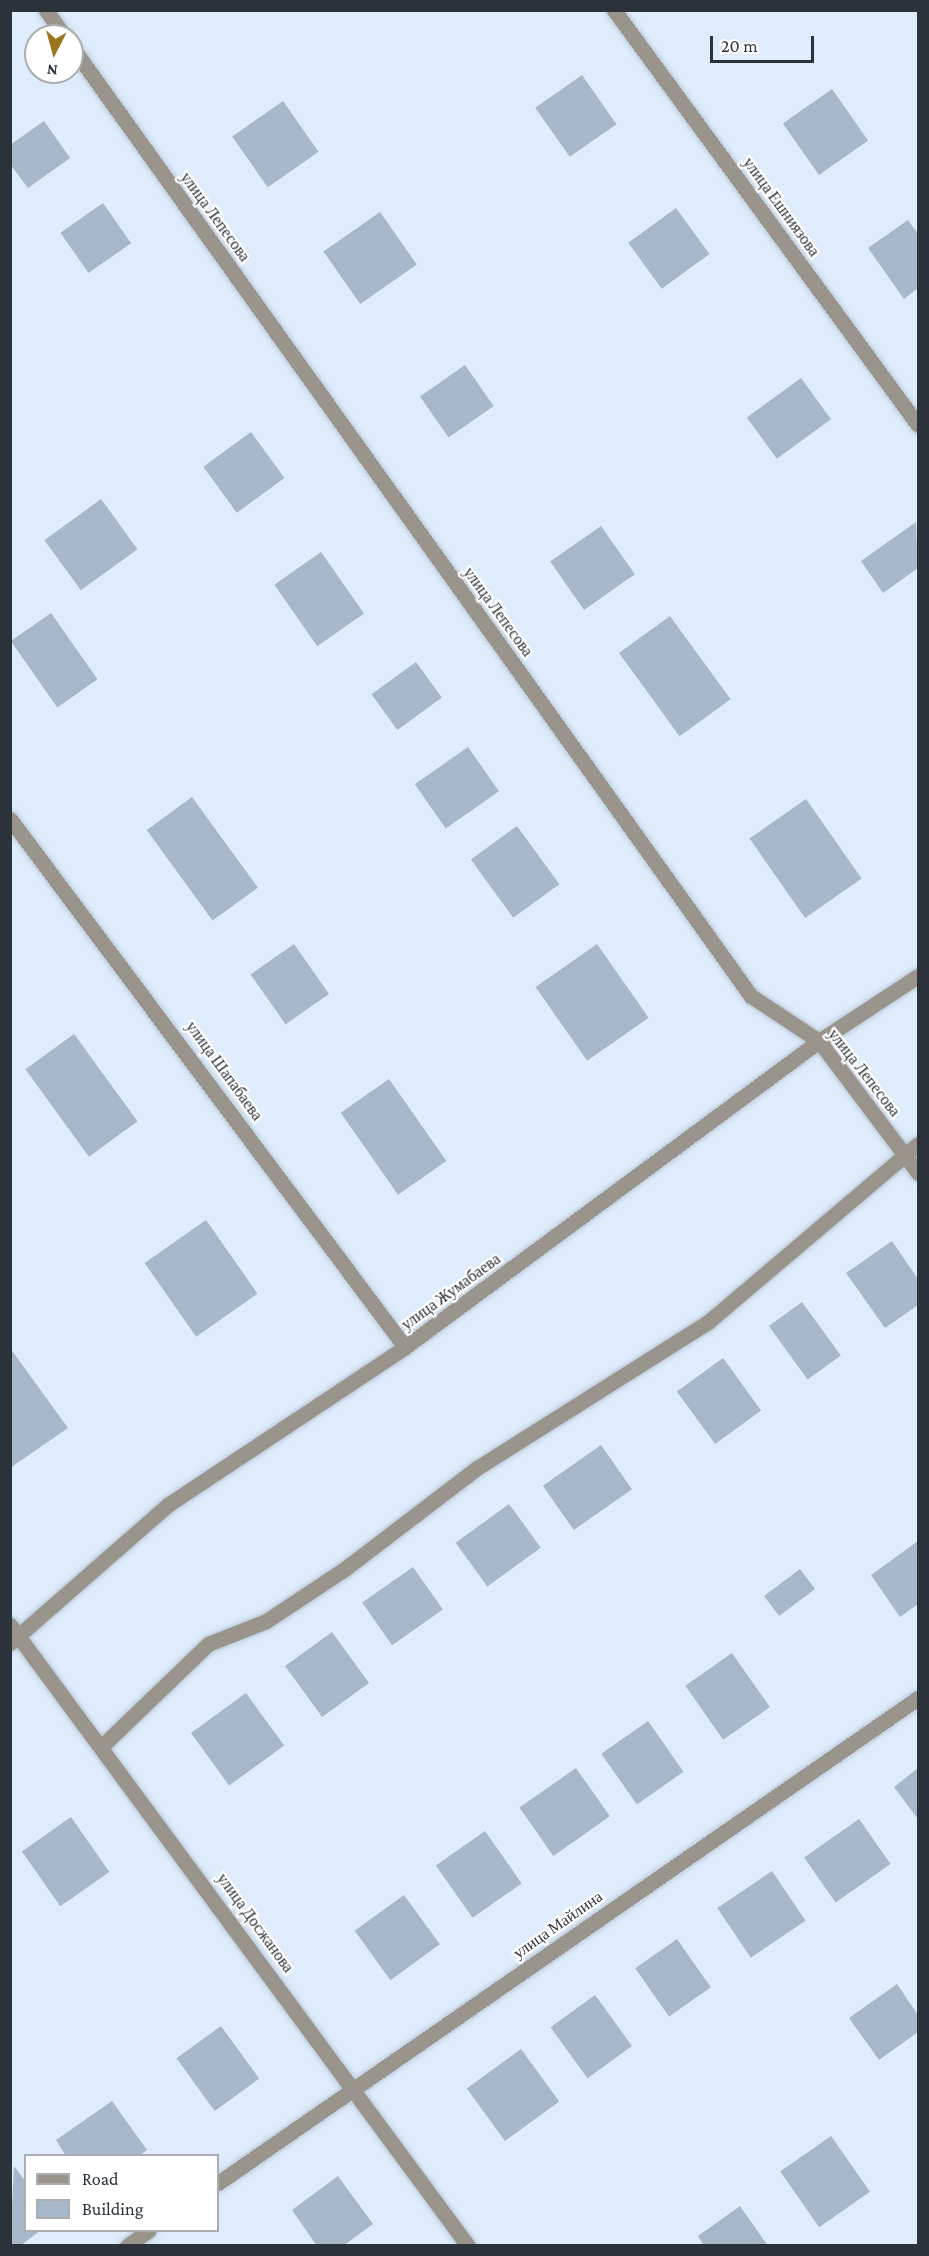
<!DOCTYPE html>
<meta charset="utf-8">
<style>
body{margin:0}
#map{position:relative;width:929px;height:2256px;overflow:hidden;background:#deecfc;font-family:"Crimson Pro",serif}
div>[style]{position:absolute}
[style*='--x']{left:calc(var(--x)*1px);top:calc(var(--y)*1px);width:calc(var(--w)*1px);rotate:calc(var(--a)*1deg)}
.building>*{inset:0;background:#a8b8cb;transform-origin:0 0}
.roads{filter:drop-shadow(0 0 2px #bac7d5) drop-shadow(0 0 2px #bac7d5)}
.minor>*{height:15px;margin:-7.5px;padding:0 7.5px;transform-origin:7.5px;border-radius:7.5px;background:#9a958c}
span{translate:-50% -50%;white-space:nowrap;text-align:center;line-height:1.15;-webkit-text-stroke:4.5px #fff;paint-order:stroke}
.street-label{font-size:16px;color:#2c323a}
.frame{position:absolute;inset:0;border:12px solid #2c323a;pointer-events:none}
.legend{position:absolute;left:24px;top:2154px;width:195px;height:78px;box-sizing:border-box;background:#fff;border:2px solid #abadb0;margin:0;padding:8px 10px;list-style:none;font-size:18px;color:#2c323a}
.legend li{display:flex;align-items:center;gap:12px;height:30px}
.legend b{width:30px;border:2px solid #abadb0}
.north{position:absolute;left:24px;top:24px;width:60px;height:60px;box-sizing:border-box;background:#fff;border:2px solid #abadb0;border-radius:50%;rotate:186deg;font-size:16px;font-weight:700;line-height:24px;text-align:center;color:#2c323a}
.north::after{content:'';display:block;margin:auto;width:21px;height:27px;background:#9a7621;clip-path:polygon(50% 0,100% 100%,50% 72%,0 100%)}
.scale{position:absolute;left:710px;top:36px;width:104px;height:27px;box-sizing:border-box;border:3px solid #2c323a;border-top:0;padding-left:8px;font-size:18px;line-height:21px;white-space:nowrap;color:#2c323a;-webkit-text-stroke:4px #fff;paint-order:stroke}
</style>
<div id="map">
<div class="building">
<div style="left:582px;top:75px;width:60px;height:57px;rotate:55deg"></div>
<div style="left:832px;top:89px;width:63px;height:60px;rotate:55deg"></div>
<div style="left:283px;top:101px;width:62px;height:62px;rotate:55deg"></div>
<div style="clip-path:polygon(44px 121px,70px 158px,28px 188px,10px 164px,10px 145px)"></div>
<div style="left:103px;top:203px;width:49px;height:52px;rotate:55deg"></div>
<div style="left:676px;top:208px;width:57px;height:59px;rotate:54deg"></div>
<div style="left:380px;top:212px;width:64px;height:69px;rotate:55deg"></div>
<div style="clip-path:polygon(908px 220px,918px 234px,918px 288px,904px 299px,868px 248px)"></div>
<div style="left:465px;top:365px;width:50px;height:55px;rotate:55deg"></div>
<div style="left:801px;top:378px;width:51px;height:67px;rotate:54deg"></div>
<div style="left:251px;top:432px;width:57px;height:59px;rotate:54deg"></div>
<div style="left:101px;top:499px;width:62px;height:70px;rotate:54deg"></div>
<div style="clip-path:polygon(916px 522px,918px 568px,883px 593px,861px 561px)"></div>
<div style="left:601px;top:526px;width:59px;height:62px;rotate:55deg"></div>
<div style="left:321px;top:552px;width:75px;height:57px;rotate:55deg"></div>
<div style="left:51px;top:613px;width:81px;height:49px;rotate:55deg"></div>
<div style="left:670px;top:616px;width:103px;height:63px;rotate:54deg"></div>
<div style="left:416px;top:662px;width:44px;height:55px;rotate:54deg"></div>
<div style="left:468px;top:747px;width:54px;height:65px;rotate:55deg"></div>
<div style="left:192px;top:797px;width:112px;height:56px;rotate:54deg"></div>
<div style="left:806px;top:799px;width:97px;height:69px;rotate:55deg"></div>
<div style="left:517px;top:826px;width:72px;height:57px;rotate:54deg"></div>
<div style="left:294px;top:944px;width:61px;height:53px;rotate:55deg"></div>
<div style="left:597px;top:944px;width:90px;height:75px;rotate:55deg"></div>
<div style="left:74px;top:1034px;width:108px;height:60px;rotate:54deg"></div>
<div style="left:389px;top:1079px;width:100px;height:59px;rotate:55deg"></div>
<div style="left:206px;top:1220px;width:90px;height:75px;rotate:55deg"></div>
<div style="clip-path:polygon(892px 1241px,918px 1279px,918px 1305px,885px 1328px,846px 1273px)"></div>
<div style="left:802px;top:1302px;width:66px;height:41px;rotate:54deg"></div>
<div style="clip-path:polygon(10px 1348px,68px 1428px,10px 1468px)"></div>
<div style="left:723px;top:1358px;width:65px;height:57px;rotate:54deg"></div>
<div style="left:601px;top:1445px;width:54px;height:71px;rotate:55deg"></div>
<div style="left:509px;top:1504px;width:54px;height:66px;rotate:54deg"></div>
<div style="clip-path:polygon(918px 1541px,918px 1604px,900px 1617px,871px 1575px)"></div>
<div style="left:413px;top:1567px;width:52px;height:62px;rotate:55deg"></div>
<div style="left:800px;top:1569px;width:25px;height:45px;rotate:53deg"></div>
<div style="left:332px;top:1632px;width:63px;height:58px;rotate:54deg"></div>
<div style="left:732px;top:1653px;width:66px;height:57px;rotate:55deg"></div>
<div style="left:246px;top:1693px;width:65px;height:68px;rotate:54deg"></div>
<div style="left:648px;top:1721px;width:62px;height:57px;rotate:55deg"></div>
<div style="left:576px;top:1768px;width:59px;height:69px;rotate:55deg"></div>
<div style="clip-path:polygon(918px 1768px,918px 1819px,894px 1787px)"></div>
<div style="left:71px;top:1817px;width:67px;height:60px;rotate:55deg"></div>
<div style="left:859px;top:1819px;width:55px;height:67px;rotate:55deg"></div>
<div style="left:485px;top:1831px;width:64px;height:60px;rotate:55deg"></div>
<div style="left:772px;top:1871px;width:60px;height:66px;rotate:56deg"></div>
<div style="left:404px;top:1895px;width:61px;height:61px;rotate:54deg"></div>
<div style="left:677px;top:1939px;width:59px;height:51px;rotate:55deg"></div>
<div style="clip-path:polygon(897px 1984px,918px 2015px,918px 2032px,879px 2060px,849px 2018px)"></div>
<div style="left:595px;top:1995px;width:63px;height:55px;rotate:54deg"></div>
<div style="left:221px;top:2026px;width:65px;height:55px;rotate:54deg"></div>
<div style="left:521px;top:2049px;width:65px;height:67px;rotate:54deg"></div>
<div style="clip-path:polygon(112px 2101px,147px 2150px,139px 2156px,66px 2156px,56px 2140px)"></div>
<div style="left:831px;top:2136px;width:68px;height:62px;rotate:55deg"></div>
<div style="clip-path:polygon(14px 2166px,26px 2182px,26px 2230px,41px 2230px,20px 2246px,10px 2246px)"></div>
<div style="clip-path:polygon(338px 2176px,373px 2224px,343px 2246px,317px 2246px,292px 2210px)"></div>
<div style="clip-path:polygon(740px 2206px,768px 2246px,704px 2246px,698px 2236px)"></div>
</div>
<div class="roads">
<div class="minor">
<div style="--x:46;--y:10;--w:32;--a:55"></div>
<div style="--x:614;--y:10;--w:514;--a:53.78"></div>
<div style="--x:72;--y:47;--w:1167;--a:54.42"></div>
<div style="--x:751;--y:996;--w:82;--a:33.5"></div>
<div style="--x:819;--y:1041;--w:165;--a:53.1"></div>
<div style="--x:10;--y:819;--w:659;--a:53.2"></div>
<div style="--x:10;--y:1625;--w:772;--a:53.59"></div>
<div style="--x:10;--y:1643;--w:211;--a:-41.2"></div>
<div style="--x:169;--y:1504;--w:283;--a:-33.6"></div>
<div style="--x:405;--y:1347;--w:515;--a:-36.47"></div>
<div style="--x:819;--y:1041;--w:118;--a:-33.3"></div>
<div style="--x:102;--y:1746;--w:147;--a:-43.9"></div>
<div style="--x:208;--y:1644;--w:62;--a:-21.6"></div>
<div style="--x:266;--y:1621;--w:96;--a:-33.5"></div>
<div style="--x:346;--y:1568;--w:165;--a:-37.4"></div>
<div style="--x:477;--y:1468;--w:273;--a:-32.3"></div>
<div style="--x:708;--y:1322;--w:275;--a:-40.3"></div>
<div style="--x:218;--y:2183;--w:852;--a:-34.72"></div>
<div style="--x:127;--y:2246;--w:27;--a:-36"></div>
</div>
</div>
<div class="street-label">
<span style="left:781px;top:207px;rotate:54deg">улица Ешниязова</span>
<span style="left:215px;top:217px;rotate:54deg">улица Лепесова</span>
<span style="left:498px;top:612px;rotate:54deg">улица Лепесова</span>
<span style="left:224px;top:1071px;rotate:54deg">улица Шапабаева</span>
<span style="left:864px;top:1073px;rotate:52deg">улица Лепесова</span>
<span style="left:451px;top:1292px;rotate:-36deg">улица Жумабаева</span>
<span style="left:255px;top:1923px;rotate:54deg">улица Досжанова</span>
<span style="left:558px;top:1925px;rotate:-35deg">улица Майлина</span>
</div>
<div class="frame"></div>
<ul class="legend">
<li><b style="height:8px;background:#9a958c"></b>Road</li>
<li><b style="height:16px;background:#a8b8cb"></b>Building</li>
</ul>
<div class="north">N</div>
<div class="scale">20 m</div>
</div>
